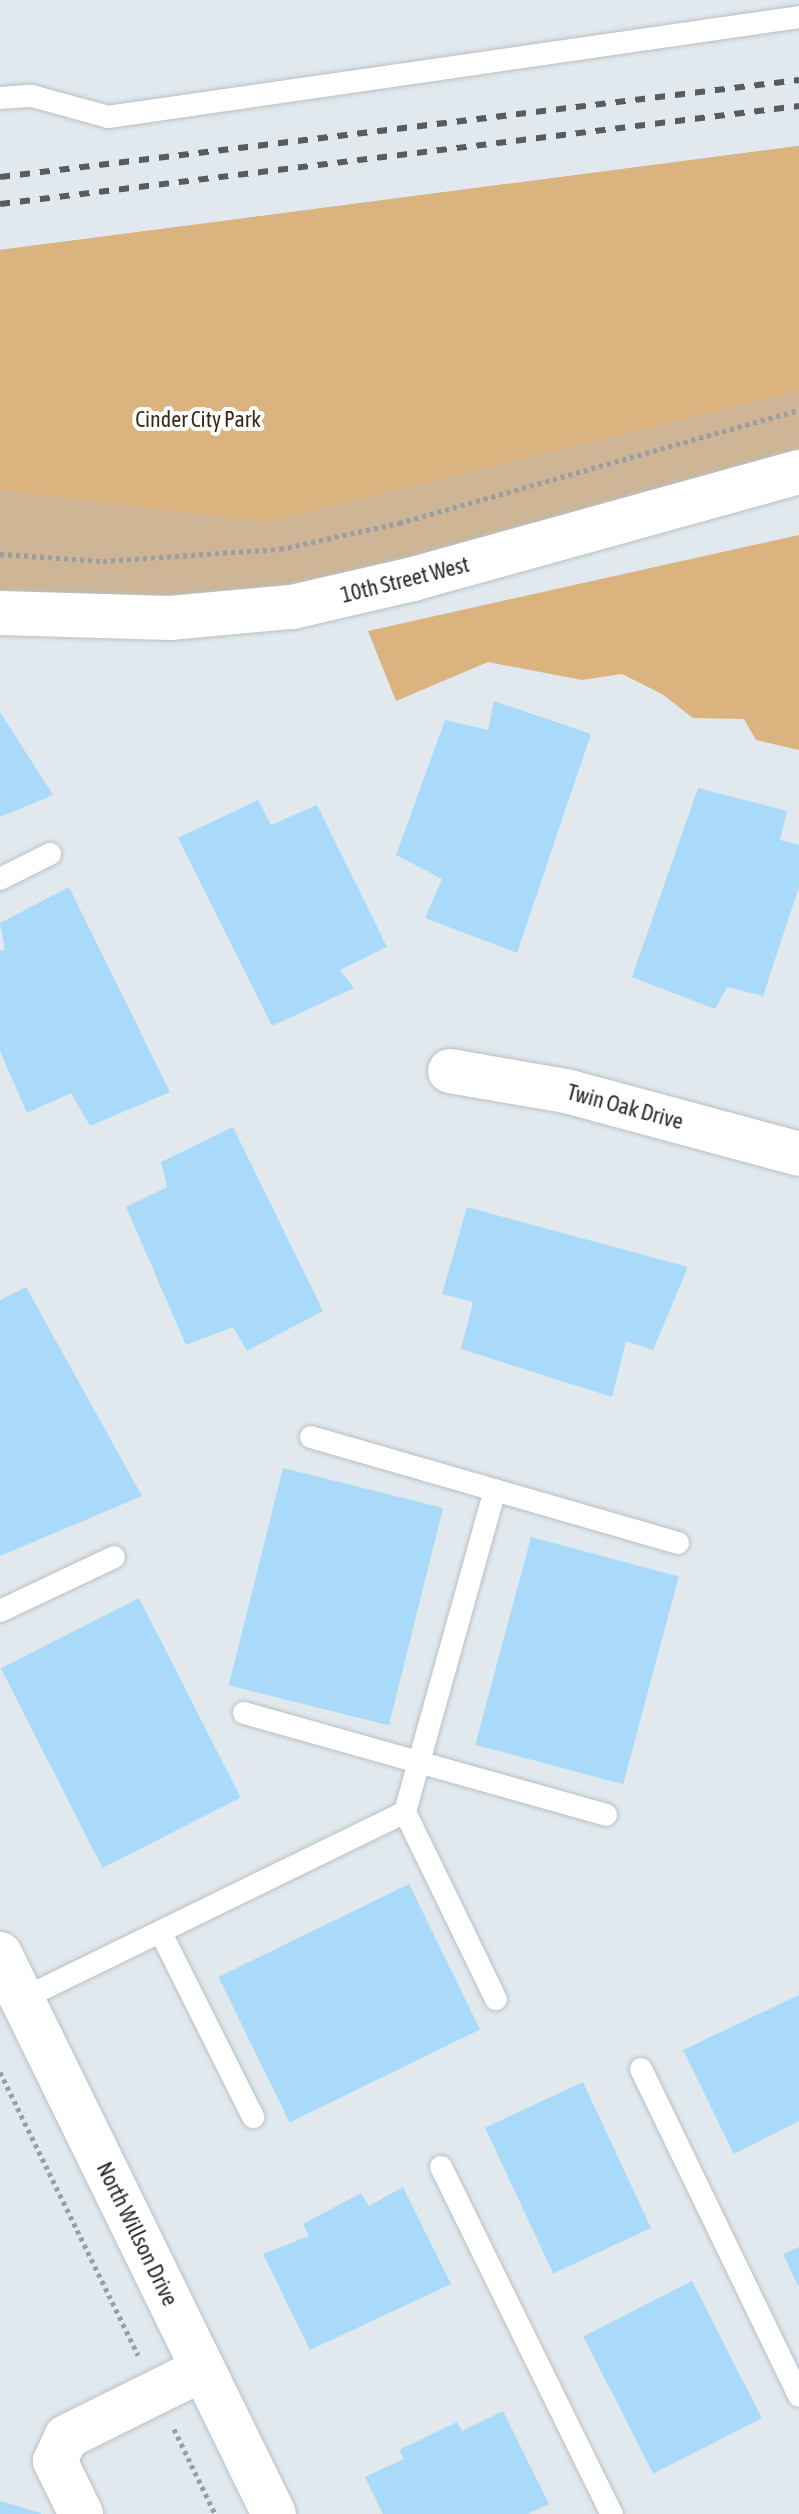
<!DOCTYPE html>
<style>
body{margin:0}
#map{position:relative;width:799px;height:2514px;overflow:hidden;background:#e2e9ee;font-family:"Asap Condensed",sans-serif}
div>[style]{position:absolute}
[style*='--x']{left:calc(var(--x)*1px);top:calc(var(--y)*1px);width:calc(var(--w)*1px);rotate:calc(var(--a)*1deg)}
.green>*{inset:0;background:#cdb595}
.forest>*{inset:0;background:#dab37e}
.building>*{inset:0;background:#a9daf9;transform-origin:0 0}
.path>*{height:5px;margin-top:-2.5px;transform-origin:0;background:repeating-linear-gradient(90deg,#999ea2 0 4px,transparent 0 8px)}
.roads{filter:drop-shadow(0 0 2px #b9c0c4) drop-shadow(0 0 2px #b9c0c4)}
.service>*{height:22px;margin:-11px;padding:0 11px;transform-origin:11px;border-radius:11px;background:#fff}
.minor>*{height:44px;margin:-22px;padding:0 22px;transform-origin:22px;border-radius:22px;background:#fff}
.tertiary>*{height:44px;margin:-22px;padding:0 22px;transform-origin:22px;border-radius:22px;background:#fff}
.rail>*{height:6px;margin-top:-3px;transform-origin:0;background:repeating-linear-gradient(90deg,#595c5f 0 10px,transparent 0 20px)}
span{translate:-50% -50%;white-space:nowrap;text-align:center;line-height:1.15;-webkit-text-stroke:8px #fff;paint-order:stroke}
.park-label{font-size:22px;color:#3b2a12}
.street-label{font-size:22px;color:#27292b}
</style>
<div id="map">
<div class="green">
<div style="clip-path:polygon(799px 146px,799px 471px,379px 588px,0 610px,0 250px)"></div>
</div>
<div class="forest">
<div style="clip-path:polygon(799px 146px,799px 391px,267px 522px,0 490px,0 250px)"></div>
<div style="clip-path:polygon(799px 535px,799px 750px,756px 740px,744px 719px,693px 718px,662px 694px,622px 674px,582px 680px,488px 662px,396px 701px,368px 631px)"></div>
</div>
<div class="building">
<div style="clip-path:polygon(494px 701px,591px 734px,517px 953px,425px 918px,442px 879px,396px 855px,445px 720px,488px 730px)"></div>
<div style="clip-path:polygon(0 712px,53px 795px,0 817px)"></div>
<div style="clip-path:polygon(698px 788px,787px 811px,780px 840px,799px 845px,799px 887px,763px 996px,727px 987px,715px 1009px,632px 977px)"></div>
<div style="clip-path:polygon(258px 800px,271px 825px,317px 805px,387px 947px,340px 970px,354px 988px,272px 1026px,178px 838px)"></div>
<div style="clip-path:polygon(69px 887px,170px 1092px,90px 1126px,71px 1093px,27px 1113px,0 1051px,0 951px,5px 949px,0 923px)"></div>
<div style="clip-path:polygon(233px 1127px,323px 1311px,247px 1351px,233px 1327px,186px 1345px,126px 1207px,167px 1187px,161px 1162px)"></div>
<div style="clip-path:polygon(467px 1207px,688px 1267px,653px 1350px,626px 1341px,612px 1397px,461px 1349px,473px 1302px,442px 1294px)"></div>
<div style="clip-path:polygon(26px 1287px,142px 1496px,0 1556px,0 1300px)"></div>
<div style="left:283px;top:1468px;width:165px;height:224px;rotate:14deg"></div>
<div style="left:531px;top:1537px;width:153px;height:215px;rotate:15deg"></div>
<div style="left:139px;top:1598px;width:224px;height:155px;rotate:63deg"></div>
<div style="left:409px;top:1884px;width:162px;height:212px;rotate:64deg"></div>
<div style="clip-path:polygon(799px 1995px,799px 2121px,734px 2154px,683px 2050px)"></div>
<div style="left:583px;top:2082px;width:161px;height:108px;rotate:65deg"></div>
<div style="clip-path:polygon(403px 2187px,451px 2284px,310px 2350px,263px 2254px,309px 2236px,303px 2224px,361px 2193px,369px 2206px)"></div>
<div style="clip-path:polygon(799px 2247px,799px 2288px,783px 2254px)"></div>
<div style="left:692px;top:2281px;width:154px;height:122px;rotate:63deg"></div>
<div style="clip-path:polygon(503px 2411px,549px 2504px,528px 2514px,383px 2514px,365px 2477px,404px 2459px,399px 2450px,457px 2422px,462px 2431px)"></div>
<div style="clip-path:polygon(0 2501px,41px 2513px,41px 2514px,0 2514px)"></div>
</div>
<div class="path">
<div style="--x:0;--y:554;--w:103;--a:3.9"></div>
<div style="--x:103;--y:561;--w:177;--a:-3.9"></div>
<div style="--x:280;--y:549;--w:122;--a:-12.3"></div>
<div style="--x:399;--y:523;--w:416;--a:-15.8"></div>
<div style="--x:0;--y:2072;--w:315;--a:64"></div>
<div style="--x:174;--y:2429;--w:94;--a:64.2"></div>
</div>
<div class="roads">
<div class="service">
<div style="--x:0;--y:98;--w:32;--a:-4"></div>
<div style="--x:32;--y:96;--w:79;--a:15.4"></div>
<div style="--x:108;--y:117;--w:698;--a:-8.23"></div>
<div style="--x:0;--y:879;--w:56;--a:-26.6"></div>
<div style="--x:311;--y:1437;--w:382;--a:16.1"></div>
<div style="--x:0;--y:1611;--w:126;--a:-25.3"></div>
<div style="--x:244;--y:1713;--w:376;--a:15.7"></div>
<div style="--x:405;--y:1812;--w:208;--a:64.1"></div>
<div style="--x:161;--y:1933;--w:206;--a:63.4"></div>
<div style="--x:22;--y:1999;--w:426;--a:-26"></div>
<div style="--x:405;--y:1812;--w:334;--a:-74.4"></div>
<div style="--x:641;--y:2069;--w:363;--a:64.2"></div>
<div style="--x:441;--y:2167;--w:387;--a:63.8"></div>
</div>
<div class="minor">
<div style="--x:450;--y:1071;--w:118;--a:9.8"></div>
<div style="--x:566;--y:1091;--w:241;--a:15.1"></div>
<div style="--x:0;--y:1954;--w:623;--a:63.93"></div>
<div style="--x:81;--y:2514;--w:59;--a:-116.1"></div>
<div style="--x:55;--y:2461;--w:26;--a:-65"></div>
<div style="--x:66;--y:2437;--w:153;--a:-26.4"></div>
</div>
<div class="tertiary">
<div style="--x:0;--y:613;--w:170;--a:1.7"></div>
<div style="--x:170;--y:618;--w:122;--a:-5.2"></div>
<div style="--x:292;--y:607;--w:124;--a:-13"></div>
<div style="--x:413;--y:579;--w:401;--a:-15.5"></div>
</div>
</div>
<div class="rail">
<div style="--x:0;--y:177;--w:805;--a:-6.92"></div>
<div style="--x:0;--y:204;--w:805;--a:-6.99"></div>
</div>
<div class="park-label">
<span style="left:198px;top:420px">Cinder City Park</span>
</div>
<div class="street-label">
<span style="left:405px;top:580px;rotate:-14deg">10th Street West</span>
<span style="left:625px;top:1107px;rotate:15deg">Twin Oak Drive</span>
<span style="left:137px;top:2234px;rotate:64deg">North Willson Drive</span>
</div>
</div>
